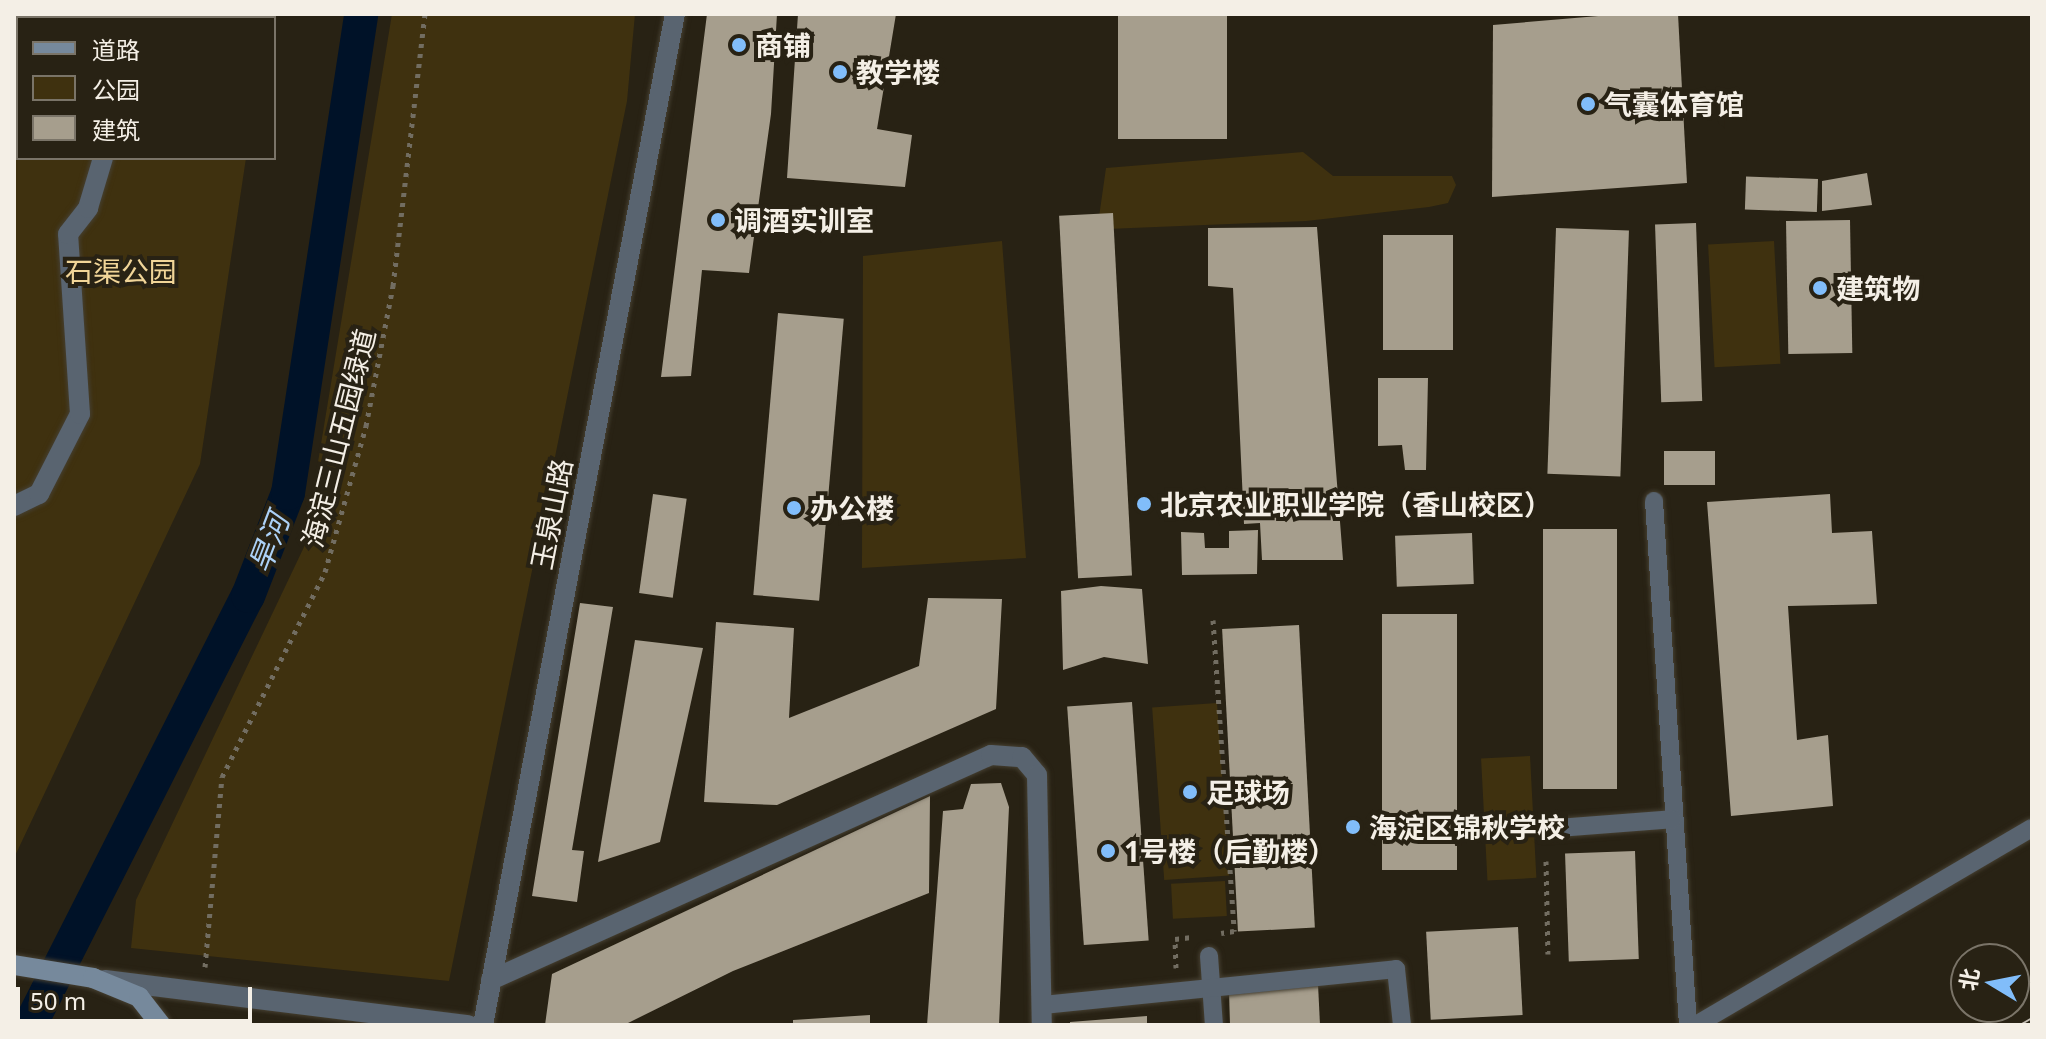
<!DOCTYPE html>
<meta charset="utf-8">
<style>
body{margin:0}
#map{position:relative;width:2046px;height:1039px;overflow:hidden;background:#282214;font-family:"Noto Sans","Noto Sans SC",sans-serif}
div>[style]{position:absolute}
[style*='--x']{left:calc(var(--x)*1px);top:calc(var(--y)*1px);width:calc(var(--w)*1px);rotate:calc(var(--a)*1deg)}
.green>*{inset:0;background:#3f310f;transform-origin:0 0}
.canal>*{height:34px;margin:-17px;padding:0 17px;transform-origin:17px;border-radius:17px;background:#001228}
.building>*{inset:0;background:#a69e8d;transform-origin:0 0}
.path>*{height:5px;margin-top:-2.5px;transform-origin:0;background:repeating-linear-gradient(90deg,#726d61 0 4px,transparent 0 10px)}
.roads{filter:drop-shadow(0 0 2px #453f31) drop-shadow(0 0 2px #453f31)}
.lane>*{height:18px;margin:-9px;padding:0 9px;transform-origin:9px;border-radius:9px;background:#596470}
.street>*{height:20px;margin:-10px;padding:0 10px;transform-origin:10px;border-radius:10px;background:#596470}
.secondary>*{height:20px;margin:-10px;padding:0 10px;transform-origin:10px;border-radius:10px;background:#76899c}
.tram>*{height:2px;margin:-1px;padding:0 1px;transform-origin:1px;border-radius:1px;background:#c4beb4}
.dots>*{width:22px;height:22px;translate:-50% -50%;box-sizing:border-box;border:4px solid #282214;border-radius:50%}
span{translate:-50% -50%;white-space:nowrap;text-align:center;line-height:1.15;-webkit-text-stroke:8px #282214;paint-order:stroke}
.poi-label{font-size:28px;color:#f4efe6;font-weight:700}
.left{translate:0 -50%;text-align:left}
.park-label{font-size:28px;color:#f1d598}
.street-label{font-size:28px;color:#f4efe6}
.water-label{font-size:30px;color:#acd1f7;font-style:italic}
.frame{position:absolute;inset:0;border:16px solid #f4efe6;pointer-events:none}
.legend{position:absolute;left:16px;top:16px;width:260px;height:144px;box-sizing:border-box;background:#282214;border:2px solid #7a7468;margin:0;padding:10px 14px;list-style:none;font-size:24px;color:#f4efe6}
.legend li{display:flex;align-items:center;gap:16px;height:40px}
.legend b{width:40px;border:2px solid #7a7468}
.north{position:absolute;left:1950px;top:943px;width:80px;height:80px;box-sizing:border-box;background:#282214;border:2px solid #7a7468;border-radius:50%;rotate:280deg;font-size:22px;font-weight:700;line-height:32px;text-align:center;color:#f4efe6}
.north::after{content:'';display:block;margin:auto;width:28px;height:36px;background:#81bdfa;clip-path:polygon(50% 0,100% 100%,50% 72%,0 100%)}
.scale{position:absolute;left:16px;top:987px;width:236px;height:36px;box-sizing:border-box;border:4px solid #f4efe6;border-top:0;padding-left:10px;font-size:24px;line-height:28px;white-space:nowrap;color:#f4efe6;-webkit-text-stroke:6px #282214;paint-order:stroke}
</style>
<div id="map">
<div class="green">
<div style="clip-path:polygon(14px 14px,268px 14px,18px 18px,18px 158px,246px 158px,200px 464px,14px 858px)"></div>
<div style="clip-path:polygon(392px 14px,635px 14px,627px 101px,449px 981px,131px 948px,136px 900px,304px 547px)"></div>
<div style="clip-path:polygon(1303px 152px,1333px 176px,1452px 176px,1456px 185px,1448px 203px,1429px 207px,1306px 221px,1107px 229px,1099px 217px,1106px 168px)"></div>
<div style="clip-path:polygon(1002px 241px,1026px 558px,862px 568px,863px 256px)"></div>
<div style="left:1774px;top:241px;width:123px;height:66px;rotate:87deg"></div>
<div style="left:1217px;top:703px;width:173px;height:65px;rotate:86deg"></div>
<div style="left:1530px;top:756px;width:122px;height:49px;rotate:87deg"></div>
<div style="left:1225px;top:881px;width:35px;height:54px;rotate:87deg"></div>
</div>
<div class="canal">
<div style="--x:30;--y:1025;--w:481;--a:-63.1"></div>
<div style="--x:248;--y:596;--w:110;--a:-68.8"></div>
<div style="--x:288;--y:493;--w:485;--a:-81.3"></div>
</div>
<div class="building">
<div style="clip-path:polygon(707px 14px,777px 14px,771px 114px,749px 273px,702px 270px,691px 376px,661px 377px)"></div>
<div style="clip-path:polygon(798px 14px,896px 14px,877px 129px,912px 135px,905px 187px,787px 178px)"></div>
<div style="left:1118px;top:14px;width:109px;height:125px"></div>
<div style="clip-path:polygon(1622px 14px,1678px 14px,1687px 183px,1492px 197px,1493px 25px)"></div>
<div style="clip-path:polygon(1867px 173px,1872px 205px,1822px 211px,1822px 181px)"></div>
<div style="left:1818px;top:179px;width:33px;height:72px;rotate:92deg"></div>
<div style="left:1113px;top:213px;width:363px;height:54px;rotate:87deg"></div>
<div style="left:1850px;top:220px;width:133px;height:64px;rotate:89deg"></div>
<div style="left:1696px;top:223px;width:178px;height:41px;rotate:88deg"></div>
<div style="clip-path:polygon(1317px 227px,1343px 560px,1262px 560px,1260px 523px,1244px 524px,1233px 288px,1208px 286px,1208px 228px)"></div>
<div style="left:1556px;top:228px;width:73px;height:246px;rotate:2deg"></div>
<div style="left:1453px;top:235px;width:115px;height:70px;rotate:90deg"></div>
<div style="left:778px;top:313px;width:66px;height:283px;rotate:5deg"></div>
<div style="clip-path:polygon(1378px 378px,1428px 378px,1426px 470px,1405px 470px,1402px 445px,1378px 446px)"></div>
<div style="left:1715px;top:451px;width:34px;height:51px;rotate:90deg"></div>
<div style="left:653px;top:494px;width:34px;height:100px;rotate:8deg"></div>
<div style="clip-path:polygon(1830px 494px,1832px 533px,1872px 531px,1877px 604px,1788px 606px,1797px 740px,1828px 735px,1833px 806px,1731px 816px,1707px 502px)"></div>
<div style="left:1543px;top:529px;width:74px;height:260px"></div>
<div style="clip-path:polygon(1258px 530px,1257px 574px,1182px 575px,1181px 532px,1204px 533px,1205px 548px,1229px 548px,1229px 531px)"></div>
<div style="left:1472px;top:533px;width:51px;height:77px;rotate:88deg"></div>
<div style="clip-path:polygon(1101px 586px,1142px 589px,1148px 664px,1104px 657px,1063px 670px,1061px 591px)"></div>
<div style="clip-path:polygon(928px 598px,1002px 599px,996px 709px,777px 805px,704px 802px,716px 622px,794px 628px,789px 718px,919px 666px)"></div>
<div style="clip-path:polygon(580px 603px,613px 607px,572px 850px,584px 851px,577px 902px,532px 896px)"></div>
<div style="left:1382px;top:614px;width:75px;height:256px"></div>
<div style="left:1299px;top:625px;width:303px;height:77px;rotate:87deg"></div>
<div style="clip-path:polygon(635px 640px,703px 648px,660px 842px,598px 862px)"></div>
<div style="left:1132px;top:702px;width:239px;height:65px;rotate:86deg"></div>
<div style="clip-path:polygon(1001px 783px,1009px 807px,999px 1025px,927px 1025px,943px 811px,963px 809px,971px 784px)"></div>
<div style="clip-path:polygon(930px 796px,929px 893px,733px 971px,624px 1025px,545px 1025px,552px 974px)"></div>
<div style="left:1635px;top:851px;width:108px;height:70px;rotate:88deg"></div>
<div style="left:1518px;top:927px;width:88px;height:92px;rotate:87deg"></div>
<div style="clip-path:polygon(1318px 984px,1320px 1025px,1230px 1025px,1229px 991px)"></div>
<div style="clip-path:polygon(870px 1015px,870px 1025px,793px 1025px,793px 1020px)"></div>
<div style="clip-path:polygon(1147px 1016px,1147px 1025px,1070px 1025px,1070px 1022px)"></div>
</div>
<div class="path">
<div style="--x:1213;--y:620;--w:312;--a:86.1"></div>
<div style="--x:1234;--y:931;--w:13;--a:171"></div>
<div style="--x:1546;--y:861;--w:93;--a:88.8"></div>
<div style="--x:205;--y:967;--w:191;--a:-84.9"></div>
<div style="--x:222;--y:777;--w:229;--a:-63.3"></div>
<div style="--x:325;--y:572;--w:152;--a:-74.3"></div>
<div style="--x:366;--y:426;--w:143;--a:-79.1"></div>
<div style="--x:393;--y:286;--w:274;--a:-83.3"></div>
<div style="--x:1176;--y:968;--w:29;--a:-92"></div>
<div style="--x:1175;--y:939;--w:17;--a:-7"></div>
</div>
<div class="roads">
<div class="lane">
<div style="--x:1654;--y:501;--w:525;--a:86.29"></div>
<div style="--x:1544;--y:829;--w:129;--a:-4.4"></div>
<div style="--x:1209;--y:956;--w:69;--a:85.9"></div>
<div style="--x:1043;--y:1005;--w:355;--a:-5.8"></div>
<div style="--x:1396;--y:969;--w:56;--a:83.9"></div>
<div style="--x:1696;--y:1025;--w:389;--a:-30.4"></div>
</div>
<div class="street">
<div style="--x:14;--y:77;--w:4;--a:0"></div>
<div style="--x:14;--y:506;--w:28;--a:-26"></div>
<div style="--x:39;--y:494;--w:90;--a:-62.9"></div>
<div style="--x:80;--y:414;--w:180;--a:-93.8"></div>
<div style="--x:68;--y:234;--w:33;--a:-52"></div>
<div style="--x:88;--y:208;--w:52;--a:-73.3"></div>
<div style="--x:105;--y:980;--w:366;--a:7.1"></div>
<div style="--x:491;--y:980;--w:548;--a:-24.23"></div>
<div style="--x:991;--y:755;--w:31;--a:4"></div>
<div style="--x:1022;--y:757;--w:23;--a:50"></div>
<div style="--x:1037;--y:775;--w:250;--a:88.9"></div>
<div style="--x:483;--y:1025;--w:1029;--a:-79.25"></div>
</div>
<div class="secondary">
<div style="--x:14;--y:965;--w:80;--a:9.3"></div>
<div style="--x:93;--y:978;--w:50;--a:22.4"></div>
<div style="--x:139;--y:997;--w:36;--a:52"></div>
</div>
</div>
<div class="tram">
<div style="--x:2020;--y:1025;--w:14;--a:-30"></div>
</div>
<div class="dots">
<div style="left:739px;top:45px;background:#81bdfa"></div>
<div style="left:840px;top:72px;background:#81bdfa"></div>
<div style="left:1588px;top:104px;background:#81bdfa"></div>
<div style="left:718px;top:220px;background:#81bdfa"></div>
<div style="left:1820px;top:288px;background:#81bdfa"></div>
<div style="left:1144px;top:504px;background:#81bdfa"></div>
<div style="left:794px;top:508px;background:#81bdfa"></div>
<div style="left:1190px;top:792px;background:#81bdfa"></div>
<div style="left:1353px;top:827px;background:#81bdfa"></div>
<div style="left:1108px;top:851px;background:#81bdfa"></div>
</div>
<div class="poi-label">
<span class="left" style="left:755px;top:45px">商铺</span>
<span class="left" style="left:856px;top:72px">教学楼</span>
<span class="left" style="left:1604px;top:104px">气囊体育馆</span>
<span class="left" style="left:734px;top:220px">调酒实训室</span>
<span class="left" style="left:1836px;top:288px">建筑物</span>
<span class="left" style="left:1160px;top:504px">北京农业职业学院（香山校区）</span>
<span class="left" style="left:810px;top:508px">办公楼</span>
<span class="left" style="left:1206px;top:792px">足球场</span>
<span class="left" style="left:1369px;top:827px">海淀区锦秋学校</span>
<span class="left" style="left:1124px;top:851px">1号楼（后勤楼）</span>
</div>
<div class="park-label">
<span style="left:121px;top:271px">石渠公园</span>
</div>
<div class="street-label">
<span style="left:338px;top:438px;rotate:-76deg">海淀三山五园绿道</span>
<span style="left:551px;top:514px;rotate:-79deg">玉泉山路</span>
</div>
<div class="water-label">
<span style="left:269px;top:543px;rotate:-69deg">旱河</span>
</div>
<div class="frame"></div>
<ul class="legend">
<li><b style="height:10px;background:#76899c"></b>道路</li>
<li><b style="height:22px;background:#3f310f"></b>公园</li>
<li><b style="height:22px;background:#a69e8d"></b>建筑</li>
</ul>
<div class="north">北</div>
<div class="scale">50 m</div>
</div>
